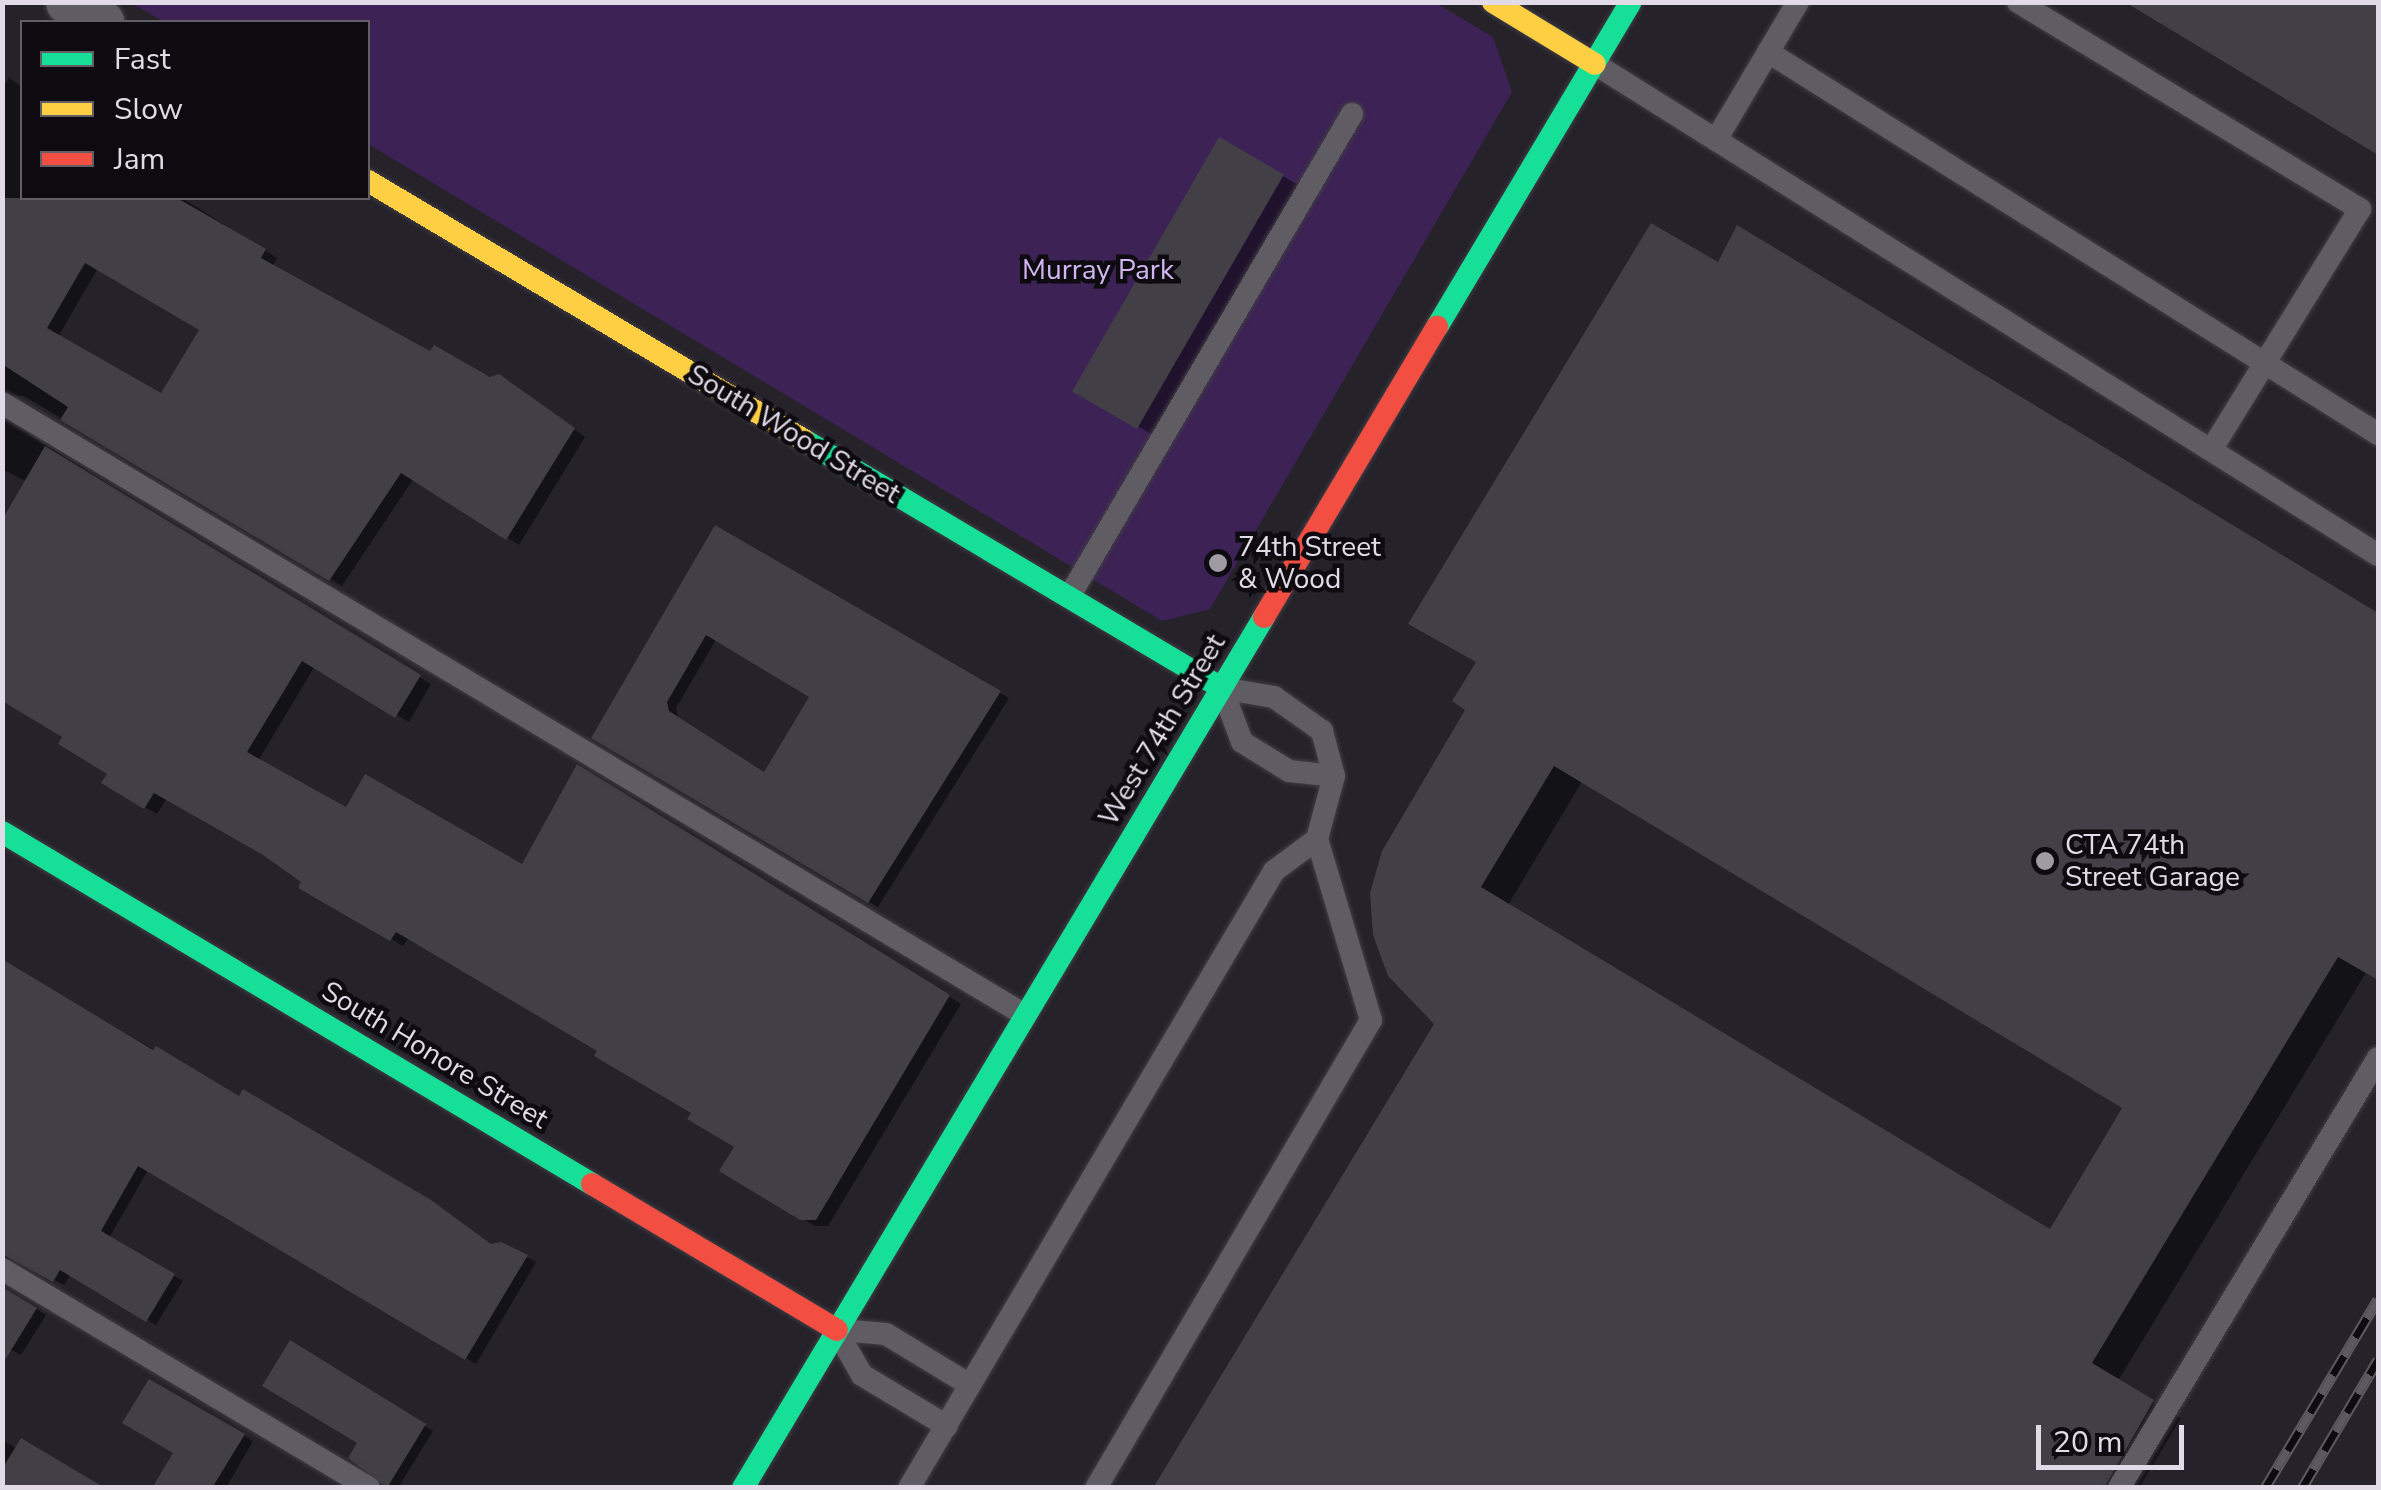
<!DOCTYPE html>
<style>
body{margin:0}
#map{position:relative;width:2381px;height:1490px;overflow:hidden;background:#25222a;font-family:"Nunito Sans",sans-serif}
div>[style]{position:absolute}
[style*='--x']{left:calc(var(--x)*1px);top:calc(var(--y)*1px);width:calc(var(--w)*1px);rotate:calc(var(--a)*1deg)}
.green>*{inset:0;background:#3c2255}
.shadow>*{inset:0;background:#0007;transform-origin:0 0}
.building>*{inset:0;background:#423f46;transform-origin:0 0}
.roads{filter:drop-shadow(0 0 2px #403d44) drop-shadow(0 0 2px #403d44)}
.lane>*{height:22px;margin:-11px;padding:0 11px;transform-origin:11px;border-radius:11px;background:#5f5c63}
.street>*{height:45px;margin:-22.5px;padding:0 22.5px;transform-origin:22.5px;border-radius:22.5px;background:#5f5c63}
.fast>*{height:22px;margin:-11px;padding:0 11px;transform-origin:11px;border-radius:11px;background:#16e098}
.slow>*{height:22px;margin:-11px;padding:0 11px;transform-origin:11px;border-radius:11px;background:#ffcf43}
.jam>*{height:22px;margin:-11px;padding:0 11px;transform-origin:11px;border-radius:11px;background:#f24e42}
.rail>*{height:11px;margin-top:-5.5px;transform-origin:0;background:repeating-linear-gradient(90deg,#0d0a10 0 22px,#5c5960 0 44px);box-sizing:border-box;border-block:2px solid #5c5960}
.dots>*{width:28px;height:28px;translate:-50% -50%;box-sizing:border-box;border:5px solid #0d0a10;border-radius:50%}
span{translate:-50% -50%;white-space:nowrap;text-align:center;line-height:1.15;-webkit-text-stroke:9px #0d0a10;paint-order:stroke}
.park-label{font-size:28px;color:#d1b6f2}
.street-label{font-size:28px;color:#e0dbe6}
.poi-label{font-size:28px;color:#e0dbe6}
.left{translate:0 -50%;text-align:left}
.frame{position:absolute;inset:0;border:5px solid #e0dbe6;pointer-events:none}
.legend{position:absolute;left:20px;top:20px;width:350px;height:180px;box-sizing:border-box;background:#0d0a10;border:2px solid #615e66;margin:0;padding:12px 18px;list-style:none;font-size:30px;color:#e0dbe6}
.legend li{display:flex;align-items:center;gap:20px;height:50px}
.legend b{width:50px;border:2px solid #615e66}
.scale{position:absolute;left:2036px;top:1425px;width:148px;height:45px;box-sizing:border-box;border:5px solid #e0dbe6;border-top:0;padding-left:12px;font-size:30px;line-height:35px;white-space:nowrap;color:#e0dbe6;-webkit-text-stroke:8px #0d0a10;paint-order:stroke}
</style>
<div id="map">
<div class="green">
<div style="clip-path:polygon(131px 3px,1436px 3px,1493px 37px,1512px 92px,1210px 609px,1162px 621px,368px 144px,368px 22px,164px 22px)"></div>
</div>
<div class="shadow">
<div style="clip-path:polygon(2130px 2px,2378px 2px,2378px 152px)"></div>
<div style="clip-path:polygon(evenodd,9px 78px,22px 87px,22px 198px,182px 198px,277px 258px,272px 267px,431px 355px,511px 384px,585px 437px,519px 545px,414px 478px,342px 586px,24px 396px,8px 395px,2px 404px,2px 89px,9px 78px,98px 268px,202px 329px,162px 397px,58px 337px,98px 268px)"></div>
<div style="left:1220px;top:140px;width:105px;height:289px;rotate:30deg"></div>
<div style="clip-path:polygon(evenodd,1766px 245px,2378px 615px,2378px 977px,2367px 971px,2118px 1381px,2181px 1418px,2139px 1488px,1156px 1488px,1437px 1024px,1390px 974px,1719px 266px,1766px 245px,1583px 780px,2126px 1107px,2051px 1232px,1508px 905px,1583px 780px)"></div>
<div style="clip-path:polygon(2px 418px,431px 684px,409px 722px,315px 666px,258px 761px,347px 810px,523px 868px,578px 768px,961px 1004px,828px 1226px,815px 1226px,722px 1170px,737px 1146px,601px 1050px,409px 937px,403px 946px,301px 887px,305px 881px,265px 853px,168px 797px,157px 814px,145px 807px,104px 782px,110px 773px,66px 737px,2px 701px,2px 525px,27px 482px,2px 469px)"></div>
<div style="clip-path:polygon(evenodd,716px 529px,1009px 698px,878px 907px,595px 737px,716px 529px,717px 638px,813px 696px,765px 775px,678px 719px,676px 708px,717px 638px)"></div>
<div style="clip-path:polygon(2px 961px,491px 1247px,501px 1244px,536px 1262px,476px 1364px,148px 1170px,109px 1238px,183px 1281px,156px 1325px,71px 1274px,64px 1285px,13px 1258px,2px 1264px)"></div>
<div style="clip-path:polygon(2px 1288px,46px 1315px,21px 1355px,2px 1345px)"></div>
<div style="clip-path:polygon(291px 1344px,433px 1431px,398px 1488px,384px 1488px,361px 1442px)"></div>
<div style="clip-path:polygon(150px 1382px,253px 1441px,226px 1488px,153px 1488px,175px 1452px)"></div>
<div style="clip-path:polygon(2px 1440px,18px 1449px,2px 1488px)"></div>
</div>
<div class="building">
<div style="clip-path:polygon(2125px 2px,2378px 2px,2378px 155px)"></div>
<div style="left:1219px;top:137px;width:75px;height:294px;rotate:30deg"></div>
<div style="clip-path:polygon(evenodd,2px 198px,177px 198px,266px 249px,261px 258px,430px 351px,434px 345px,490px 377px,499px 374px,575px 428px,506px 540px,401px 473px,329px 581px,60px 420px,68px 407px,2px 364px,2px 198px,85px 263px,199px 330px,161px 393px,47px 328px,85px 263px)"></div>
<div style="clip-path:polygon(evenodd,1651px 223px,1718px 262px,1737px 225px,2378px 613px,2378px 980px,2338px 957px,2092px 1363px,2154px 1400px,2104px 1488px,1153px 1488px,1434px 1024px,1388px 976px,1373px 935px,1370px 893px,1382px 851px,1465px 710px,1452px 701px,1476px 662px,1408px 624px,1651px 223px,1554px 766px,2122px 1108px,2050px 1229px,1481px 887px,1554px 766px)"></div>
<div style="clip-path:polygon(45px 446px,421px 675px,395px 718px,302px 661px,247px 752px,346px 807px,365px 774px,522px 864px,577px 764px,950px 995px,816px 1220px,800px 1220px,719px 1171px,734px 1147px,687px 1119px,691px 1113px,594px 1056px,597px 1051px,396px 932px,390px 941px,298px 888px,301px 882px,263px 855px,154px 793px,144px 809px,101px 783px,107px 774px,58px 744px,62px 737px,2px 701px,2px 520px)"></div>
<div style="clip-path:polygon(evenodd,715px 525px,1001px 691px,868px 903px,591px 738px,715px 525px,706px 635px,809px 697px,764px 772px,669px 711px,667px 702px,706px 635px)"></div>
<div style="clip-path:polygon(2px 959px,153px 1050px,156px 1046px,239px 1096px,243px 1089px,431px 1200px,491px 1244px,501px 1242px,528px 1255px,465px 1360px,138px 1166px,101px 1231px,175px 1274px,146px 1322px,60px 1270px,53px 1282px,2px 1254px)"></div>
<div style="clip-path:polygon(2px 1287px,37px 1308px,2px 1365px)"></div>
<div style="clip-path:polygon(290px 1340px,426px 1424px,387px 1488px,348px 1458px,357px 1443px,262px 1386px)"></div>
<div style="clip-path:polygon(149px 1379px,245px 1434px,212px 1488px,152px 1488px,173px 1453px,122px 1423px)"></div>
<div style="clip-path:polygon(21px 1438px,105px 1488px,2px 1488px,2px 1469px)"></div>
</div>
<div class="roads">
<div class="lane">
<div style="--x:2018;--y:2;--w:400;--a:31.2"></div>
<div style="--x:2360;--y:209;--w:283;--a:121.7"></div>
<div style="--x:1768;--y:52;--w:720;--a:32.06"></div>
<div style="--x:1595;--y:64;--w:924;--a:32.09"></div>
<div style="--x:1716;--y:140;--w:161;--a:-59.3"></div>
<div style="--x:2;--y:403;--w:1192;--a:30.89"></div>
<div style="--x:1069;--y:597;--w:560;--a:-59.63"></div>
<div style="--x:1224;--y:694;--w:51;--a:69.4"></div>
<div style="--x:1242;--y:742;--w:55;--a:31.7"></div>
<div style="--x:1289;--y:771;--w:45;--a:6.3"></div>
<div style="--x:2;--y:1269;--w:427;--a:30.8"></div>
<div style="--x:840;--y:1330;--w:46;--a:5"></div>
<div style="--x:886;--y:1334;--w:98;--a:31.3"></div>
<div style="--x:838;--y:1333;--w:48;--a:60.3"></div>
<div style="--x:862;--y:1375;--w:99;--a:31"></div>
<div style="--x:909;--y:1488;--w:717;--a:-59.39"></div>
<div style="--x:1274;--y:871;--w:54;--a:-36.7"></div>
<div style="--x:1096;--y:1488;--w:543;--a:-59.56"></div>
<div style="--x:1371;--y:1020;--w:189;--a:-106.6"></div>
<div style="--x:1317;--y:839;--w:65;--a:-74.9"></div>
<div style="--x:1334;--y:776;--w:47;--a:-104.9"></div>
<div style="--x:1322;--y:731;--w:59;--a:-144.7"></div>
<div style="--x:1274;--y:697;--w:54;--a:-170.4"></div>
<div style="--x:2119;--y:1488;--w:502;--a:-58.94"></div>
</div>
<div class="street">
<div style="--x:68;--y:2;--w:39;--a:31"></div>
</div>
<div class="fast">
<div style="--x:1437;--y:327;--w:378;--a:-59.2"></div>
<div style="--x:804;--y:440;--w:485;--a:30.7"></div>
<div style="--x:2;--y:832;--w:687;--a:30.82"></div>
<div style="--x:743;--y:1488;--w:1015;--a:-59.11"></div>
</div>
<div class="slow">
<div style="--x:1493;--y:2;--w:119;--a:31.3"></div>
<div style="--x:368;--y:181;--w:507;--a:30.71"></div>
</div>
<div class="jam">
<div style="--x:1264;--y:617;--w:338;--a:-59.2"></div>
<div style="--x:592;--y:1184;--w:285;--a:30.8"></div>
</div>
</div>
<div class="rail">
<div style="--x:2265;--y:1488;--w:220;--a:-59.1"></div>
<div style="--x:2302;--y:1488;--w:149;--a:-59.3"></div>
</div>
<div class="dots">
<div style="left:1218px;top:563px;background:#9f9aa4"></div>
<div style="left:2045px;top:861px;background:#9f9aa4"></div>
</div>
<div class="park-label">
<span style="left:1098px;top:270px">Murray Park</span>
</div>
<div class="street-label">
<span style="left:794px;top:434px;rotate:31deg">South Wood Street</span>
<span style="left:1162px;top:730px;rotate:-59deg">West 74th Street</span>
<span style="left:435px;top:1055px;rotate:31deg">South Honore Street</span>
</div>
<div class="poi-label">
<span class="left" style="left:1238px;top:563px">74th Street<br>&amp; Wood</span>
<span class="left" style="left:2065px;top:861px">CTA 74th<br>Street Garage</span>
</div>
<div class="frame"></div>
<ul class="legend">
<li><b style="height:12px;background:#16e098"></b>Fast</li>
<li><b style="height:12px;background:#ffcf43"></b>Slow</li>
<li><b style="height:12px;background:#f24e42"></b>Jam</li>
</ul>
<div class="scale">20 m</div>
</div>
